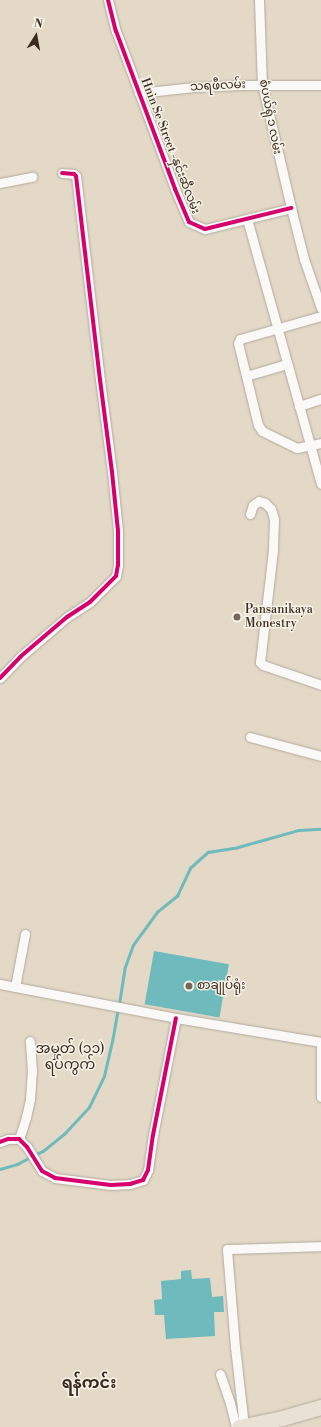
<!DOCTYPE html>
<meta charset="utf-8">
<style>
body{margin:0}
#map{position:relative;width:321px;height:1427px;overflow:hidden;background:#e4d9c7;font-family:"Libre Bodoni","Noto Sans Myanmar",serif}
div>[style]{position:absolute}
[style*='--x']{left:calc(var(--x)*1px);top:calc(var(--y)*1px);width:calc(var(--w)*1px);rotate:calc(var(--a)*1deg)}
.water>*{inset:0;background:#6ebabc;transform-origin:0 0}
.stream>*{height:2.5px;margin:-1.25px;padding:0 1.25px;transform-origin:1.25px;border-radius:1.25px;background:#6ebabc}
.roads{filter:drop-shadow(0 0 1px #b1a99d) drop-shadow(0 0 1px #b1a99d)}
.street>*{height:9px;margin:-4.5px;padding:0 4.5px;transform-origin:4.5px;border-radius:4.5px;background:#fbf9f7}
.primary>*{height:15px;margin:-7.5px;padding:0 7.5px;transform-origin:7.5px;border-radius:7.5px;background:#eae1d5}
.cycleway>*{height:4px;margin:-2px;padding:0 2px;transform-origin:2px;border-radius:2px;background:#d6006c}
.dots>*{width:11px;height:11px;translate:-50% -50%;box-sizing:border-box;border:2px solid #f7f3e8;border-radius:50%}
span{translate:-50% -50%;white-space:nowrap;text-align:center;line-height:1.15;-webkit-text-stroke:3px #f7f3e8;paint-order:stroke}
.street-label{font-size:12px;color:#3b2a1e}
.poi-label{font-size:12px;color:#3b2a1e}
.left{translate:0 -50%;text-align:left}
.quarter-label{font-size:14px;color:#3b2a1e}
.district-label{font-size:16px;color:#3b2a1e;font-weight:700}
.north{position:absolute;left:16px;top:16px;width:40px;height:40px;-webkit-text-stroke:3px #f7f3e8;paint-order:stroke;rotate:11deg;font-size:11px;font-weight:700;line-height:16px;text-align:center;color:#3b2a1e}
.north::after{content:'';display:block;margin:auto;width:14px;height:18px;background:#3b2a1e;clip-path:polygon(50% 0,100% 100%,50% 72%,0 100%)}
</style>
<div id="map">
<div class="water">
<div style="left:154px;top:951px;width:76px;height:54px;rotate:10deg"></div>
<div style="clip-path:polygon(191px 1270px,192px 1279px,210px 1278px,212px 1297px,223px 1296px,224px 1312px,214px 1312px,215px 1336px,166px 1339px,164px 1315px,155px 1315px,154px 1300px,162px 1299px,161px 1281px,181px 1279px,181px 1271px)"></div>
</div>
<div class="stream">
<div style="--x:119;--y:1004;--w:37;--a:-81"></div>
<div style="--x:125;--y:967;--w:23;--a:-70"></div>
<div style="--x:133;--y:945;--w:41;--a:-54"></div>
<div style="--x:157;--y:912;--w:26;--a:-39"></div>
<div style="--x:177;--y:896;--w:31;--a:-65"></div>
<div style="--x:190;--y:868;--w:24;--a:-42"></div>
<div style="--x:208;--y:852;--w:30;--a:-9"></div>
<div style="--x:238;--y:847;--w:63;--a:-15.6"></div>
<div style="--x:299;--y:830;--w:22;--a:-3"></div>
<div style="--x:0;--y:1169;--w:18;--a:-16"></div>
<div style="--x:17;--y:1164;--w:29;--a:-27"></div>
<div style="--x:43;--y:1151;--w:27;--a:-39"></div>
<div style="--x:64;--y:1134;--w:37;--a:-47"></div>
<div style="--x:89;--y:1107;--w:34;--a:-64"></div>
<div style="--x:104;--y:1076;--w:35;--a:-77"></div>
<div style="--x:112;--y:1042;--w:34;--a:-80"></div>
</div>
<div class="roads">
<div class="street">
<div style="--x:108;--y:0;--w:32;--a:76"></div>
<div style="--x:116;--y:31;--w:169;--a:69.5"></div>
<div style="--x:175;--y:189;--w:36;--a:67"></div>
<div style="--x:189;--y:222;--w:17;--a:24"></div>
<div style="--x:205;--y:229;--w:89;--a:-13.7"></div>
<div style="--x:259;--y:0;--w:84;--a:88"></div>
<div style="--x:262;--y:84;--w:127;--a:76.8"></div>
<div style="--x:291;--y:208;--w:53;--a:75.7"></div>
<div style="--x:304;--y:259;--w:52;--a:70.9"></div>
<div style="--x:139;--y:93;--w:55;--a:-6.2"></div>
<div style="--x:194;--y:87;--w:47;--a:-2.4"></div>
<div style="--x:241;--y:85;--w:80;--a:0"></div>
<div style="--x:0;--y:183;--w:33;--a:-11"></div>
<div style="--x:247;--y:219;--w:275;--a:74.4"></div>
<div style="--x:321;--y:316;--w:84;--a:164.1"></div>
<div style="--x:240;--y:339;--w:4;--a:117"></div>
<div style="--x:238;--y:343;--w:84;--a:76.3"></div>
<div style="--x:258;--y:425;--w:7;--a:56"></div>
<div style="--x:262;--y:431;--w:39;--a:26"></div>
<div style="--x:297;--y:448;--w:25;--a:-12"></div>
<div style="--x:246;--y:376;--w:43;--a:-16.3"></div>
<div style="--x:299;--y:406;--w:23;--a:-18"></div>
<div style="--x:250;--y:514;--w:9;--a:-72"></div>
<div style="--x:253;--y:505;--w:7;--a:-34"></div>
<div style="--x:259;--y:501;--w:6;--a:18"></div>
<div style="--x:265;--y:503;--w:8;--a:45"></div>
<div style="--x:271;--y:509;--w:10;--a:73"></div>
<div style="--x:274;--y:519;--w:31;--a:92"></div>
<div style="--x:273;--y:550;--w:113;--a:96.6"></div>
<div style="--x:260;--y:662;--w:4;--a:45"></div>
<div style="--x:263;--y:665;--w:61;--a:19"></div>
<div style="--x:0;--y:678;--w:29;--a:-46"></div>
<div style="--x:20;--y:657;--w:62;--a:-40.4"></div>
<div style="--x:67;--y:617;--w:27;--a:-33"></div>
<div style="--x:90;--y:602;--w:37;--a:-45"></div>
<div style="--x:116;--y:576;--w:11;--a:-80"></div>
<div style="--x:118;--y:565;--w:34;--a:-90"></div>
<div style="--x:118;--y:531;--w:59;--a:-95.8"></div>
<div style="--x:112;--y:472;--w:93;--a:-97.4"></div>
<div style="--x:100;--y:380;--w:205;--a:-96.7"></div>
<div style="--x:76;--y:176;--w:3;--a:-135"></div>
<div style="--x:74;--y:174;--w:12;--a:-175"></div>
<div style="--x:250;--y:737;--w:73;--a:15"></div>
<div style="--x:0;--y:984;--w:179;--a:10.9"></div>
<div style="--x:176;--y:1018;--w:147;--a:9.4"></div>
<div style="--x:15;--y:987;--w:54;--a:-79.3"></div>
<div style="--x:321;--y:1047;--w:50;--a:90"></div>
<div style="--x:19;--y:1139;--w:23;--a:-72"></div>
<div style="--x:26;--y:1117;--w:18;--a:-77"></div>
<div style="--x:30;--y:1099;--w:28;--a:-86"></div>
<div style="--x:32;--y:1071;--w:30;--a:-94"></div>
<div style="--x:0;--y:1142;--w:9;--a:-21"></div>
<div style="--x:8;--y:1139;--w:11;--a:0"></div>
<div style="--x:19;--y:1139;--w:11;--a:45"></div>
<div style="--x:27;--y:1147;--w:28;--a:58"></div>
<div style="--x:42;--y:1171;--w:15;--a:28"></div>
<div style="--x:55;--y:1178;--w:56;--a:7.1"></div>
<div style="--x:111;--y:1185;--w:19;--a:-3"></div>
<div style="--x:130;--y:1184;--w:14;--a:-17"></div>
<div style="--x:143;--y:1180;--w:11;--a:-63"></div>
<div style="--x:148;--y:1170;--w:35;--a:-82"></div>
<div style="--x:153;--y:1135;--w:119;--a:-78.9"></div>
<div style="--x:220;--y:1374;--w:31;--a:71"></div>
<div style="--x:230;--y:1403;--w:25;--a:76"></div>
<div style="--x:244;--y:1426;--w:80;--a:-96.5"></div>
<div style="--x:235;--y:1347;--w:98;--a:-94.7"></div>
<div style="--x:227;--y:1249;--w:94;--a:-1.8"></div>
</div>
<div class="primary">
<div style="--x:239;--y:1427;--w:44;--a:-11.8"></div>
<div style="--x:282;--y:1418;--w:41;--a:-15.8"></div>
</div>
</div>
<div class="cycleway">
<div style="--x:108;--y:0;--w:32;--a:76"></div>
<div style="--x:116;--y:31;--w:169;--a:69.5"></div>
<div style="--x:175;--y:189;--w:36;--a:67"></div>
<div style="--x:189;--y:222;--w:17;--a:24"></div>
<div style="--x:205;--y:229;--w:89;--a:-13.7"></div>
<div style="--x:0;--y:678;--w:29;--a:-46"></div>
<div style="--x:20;--y:657;--w:62;--a:-40.4"></div>
<div style="--x:67;--y:617;--w:27;--a:-33"></div>
<div style="--x:90;--y:602;--w:37;--a:-45"></div>
<div style="--x:116;--y:576;--w:11;--a:-80"></div>
<div style="--x:118;--y:565;--w:34;--a:-90"></div>
<div style="--x:118;--y:531;--w:59;--a:-95.8"></div>
<div style="--x:112;--y:472;--w:93;--a:-97.4"></div>
<div style="--x:100;--y:380;--w:205;--a:-96.7"></div>
<div style="--x:76;--y:176;--w:3;--a:-135"></div>
<div style="--x:74;--y:174;--w:12;--a:-175"></div>
<div style="--x:0;--y:1142;--w:9;--a:-21"></div>
<div style="--x:8;--y:1139;--w:11;--a:0"></div>
<div style="--x:19;--y:1139;--w:11;--a:45"></div>
<div style="--x:27;--y:1147;--w:28;--a:58"></div>
<div style="--x:42;--y:1171;--w:15;--a:28"></div>
<div style="--x:55;--y:1178;--w:56;--a:7.1"></div>
<div style="--x:111;--y:1185;--w:19;--a:-3"></div>
<div style="--x:130;--y:1184;--w:14;--a:-17"></div>
<div style="--x:143;--y:1180;--w:11;--a:-63"></div>
<div style="--x:148;--y:1170;--w:35;--a:-82"></div>
<div style="--x:153;--y:1135;--w:119;--a:-78.9"></div>
</div>
<div class="dots">
<div style="left:237px;top:617px;background:#766759"></div>
<div style="left:189px;top:986px;background:#766759"></div>
</div>
<div class="street-label">
<span style="left:218px;top:86px;rotate:-3deg">သရဖီလမ်း</span>
<span style="left:270px;top:117px;rotate:79deg">စံပယ်ရုံ ၁ လမ်း</span>
<span style="left:170px;top:146px;rotate:69deg">Hnin Se Street -နှင်းဆီလမ်း</span>
</div>
<div class="poi-label">
<span class="left" style="left:245px;top:617px">Pansanikaya<br>Monestry</span>
<span class="left" style="left:197px;top:986px">စာချုပ်ရုံး</span>
</div>
<div class="quarter-label">
<span style="left:70px;top:1057px">အမှတ် (၁၁)<br>ရပ်ကွက်</span>
</div>
<div class="district-label">
<span style="left:89px;top:1383px">ရန်ကင်း</span>
</div>
<div class="north">N</div>
</div>
